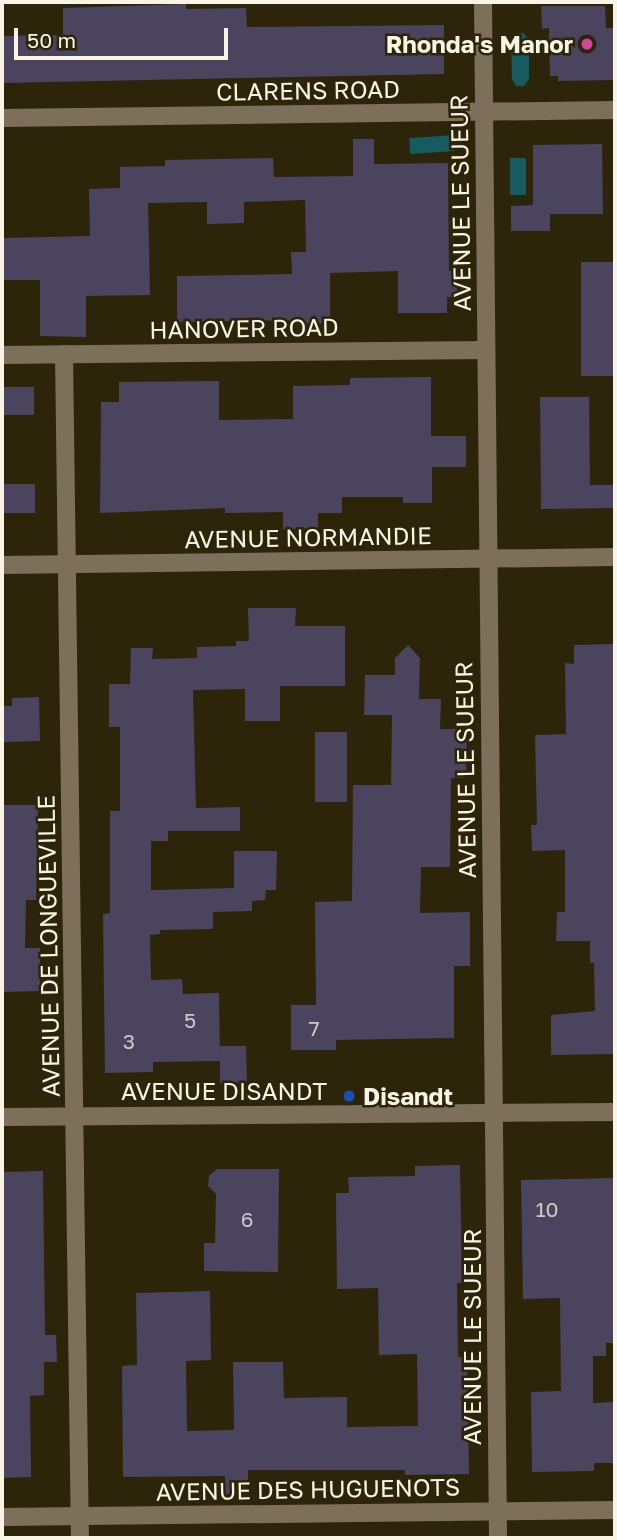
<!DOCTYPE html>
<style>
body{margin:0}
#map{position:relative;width:617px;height:1540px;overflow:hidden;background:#2d2509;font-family:"Golos Text",sans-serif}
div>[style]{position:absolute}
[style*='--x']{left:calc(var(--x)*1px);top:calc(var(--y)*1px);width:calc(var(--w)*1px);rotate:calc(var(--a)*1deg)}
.water>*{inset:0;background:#175a60;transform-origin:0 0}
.building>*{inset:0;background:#4a445f;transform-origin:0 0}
.minor>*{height:18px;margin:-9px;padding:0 9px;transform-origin:9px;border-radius:9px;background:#7e6f5a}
.dots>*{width:19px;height:19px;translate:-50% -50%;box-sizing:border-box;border:4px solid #2d2509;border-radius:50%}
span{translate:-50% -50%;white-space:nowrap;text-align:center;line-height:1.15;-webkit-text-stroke:5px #2d2509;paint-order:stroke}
.number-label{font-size:21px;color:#cdc8c3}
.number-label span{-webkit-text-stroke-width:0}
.poi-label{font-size:24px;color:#f9f4e4;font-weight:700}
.right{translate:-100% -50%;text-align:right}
.left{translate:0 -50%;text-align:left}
.street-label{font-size:24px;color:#f9f4e4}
.frame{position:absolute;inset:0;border:4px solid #f9f4e4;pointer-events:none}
.scale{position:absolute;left:14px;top:28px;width:214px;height:32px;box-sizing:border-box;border:4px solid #f9f4e4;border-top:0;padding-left:9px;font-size:21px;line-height:24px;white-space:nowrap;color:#f9f4e4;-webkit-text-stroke:5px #2d2509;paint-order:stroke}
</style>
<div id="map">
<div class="water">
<div style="clip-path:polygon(517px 33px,523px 33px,529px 39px,529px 79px,524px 86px,516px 86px,512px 79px,511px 39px)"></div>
<div style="left:454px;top:135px;width:16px;height:45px;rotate:86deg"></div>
<div style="left:510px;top:158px;width:16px;height:37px"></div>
</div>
<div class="building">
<div style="clip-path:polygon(186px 4px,186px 9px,246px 8px,247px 27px,444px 25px,444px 74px,2px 83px,2px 36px,63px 35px,63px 8px)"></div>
<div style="clip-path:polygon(541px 6px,605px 6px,606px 28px,615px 28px,615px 80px,558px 81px,558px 76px,550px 76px,549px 28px,542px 29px)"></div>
<div style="clip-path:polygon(353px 139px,374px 139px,374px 164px,448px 163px,449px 271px,457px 271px,457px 297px,447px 297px,447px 313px,398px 313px,398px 271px,330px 273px,330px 323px,299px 324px,299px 320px,177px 322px,177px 276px,292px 274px,291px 252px,306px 252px,305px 200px,244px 202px,244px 223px,207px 224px,207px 202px,148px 203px,150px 295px,86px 296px,86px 337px,40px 336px,40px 280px,2px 280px,2px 238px,90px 236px,89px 189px,120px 188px,120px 167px,165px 166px,165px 160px,273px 158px,274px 177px,353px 176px)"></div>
<div style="clip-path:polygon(602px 144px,603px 214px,550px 214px,550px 231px,511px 231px,511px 206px,533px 205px,533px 145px)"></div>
<div style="left:581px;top:262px;width:34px;height:114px"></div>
<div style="clip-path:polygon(431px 377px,431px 436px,466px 436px,466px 467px,432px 467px,432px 503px,403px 503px,403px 497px,342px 497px,342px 513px,318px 513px,318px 528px,283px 529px,283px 512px,225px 513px,225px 508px,100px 513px,101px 402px,119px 402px,119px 382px,219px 381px,219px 420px,293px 419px,293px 386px,350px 385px,350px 378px)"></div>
<div style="left:34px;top:387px;width:28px;height:32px;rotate:90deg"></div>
<div style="clip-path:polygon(540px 397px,589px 397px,590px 485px,615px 485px,615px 508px,541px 509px)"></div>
<div style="left:2px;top:484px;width:33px;height:29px"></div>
<div style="clip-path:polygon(248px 608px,296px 608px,295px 626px,345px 626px,345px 686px,280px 686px,280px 721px,245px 721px,245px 689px,193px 690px,196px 808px,240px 807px,240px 831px,168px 831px,168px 841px,151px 841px,151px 890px,234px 888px,234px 851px,277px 851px,276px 890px,266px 890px,265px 900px,252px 901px,252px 911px,213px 912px,213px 929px,160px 930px,160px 934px,150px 935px,151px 980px,182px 979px,183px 994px,219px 993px,220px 1057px,220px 1046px,246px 1046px,247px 1082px,220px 1083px,220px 1061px,153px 1062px,153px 1072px,105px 1073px,103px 914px,110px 913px,110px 811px,120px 811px,120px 727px,109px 727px,109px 684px,130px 684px,131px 648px,153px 648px,152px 659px,197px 658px,197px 647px,236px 646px,236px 641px,249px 641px)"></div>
<div style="clip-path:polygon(615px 644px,615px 1054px,551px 1055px,551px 1015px,595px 1011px,594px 963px,590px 963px,590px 941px,556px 941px,557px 912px,565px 912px,565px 850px,532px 851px,531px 825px,537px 825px,535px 735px,566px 734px,565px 663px,574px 664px,574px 645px)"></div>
<div style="clip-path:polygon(408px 645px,420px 658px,419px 699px,441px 699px,440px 729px,467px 729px,466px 778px,451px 778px,450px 867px,421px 867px,420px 913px,470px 912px,470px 966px,454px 966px,454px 1038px,336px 1040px,336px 1050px,291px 1050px,291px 1005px,316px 1005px,315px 902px,352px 901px,353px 785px,391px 785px,392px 715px,364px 715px,365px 675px,395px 675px,395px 658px)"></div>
<div style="clip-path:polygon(39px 697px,40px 741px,2px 742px,2px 706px,12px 706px,12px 698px)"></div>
<div style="left:315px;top:732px;width:32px;height:70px"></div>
<div style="clip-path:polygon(2px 805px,38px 805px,36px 900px,26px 900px,25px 948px,40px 948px,40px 991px,2px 992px)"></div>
<div style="clip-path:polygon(460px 1165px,462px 1283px,457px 1283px,458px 1357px,467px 1357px,469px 1474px,405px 1475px,405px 1470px,248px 1470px,248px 1494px,225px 1494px,225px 1476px,123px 1477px,122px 1366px,137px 1365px,136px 1293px,210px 1291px,211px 1360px,186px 1361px,187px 1431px,234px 1430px,233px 1362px,283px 1362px,284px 1398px,347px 1397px,347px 1427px,418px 1426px,417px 1354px,379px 1355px,378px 1288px,337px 1289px,336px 1193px,349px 1193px,348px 1177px,415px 1176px,415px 1166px)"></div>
<div style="clip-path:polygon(217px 1169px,279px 1169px,278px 1272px,204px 1271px,204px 1243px,215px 1243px,216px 1194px,208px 1186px,209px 1176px)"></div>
<div style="clip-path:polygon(43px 1171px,45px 1335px,56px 1335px,57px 1362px,44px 1362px,44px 1395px,30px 1396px,31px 1477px,2px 1478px,2px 1172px)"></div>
<div style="clip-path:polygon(615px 1178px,615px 1343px,606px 1343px,606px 1356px,593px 1356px,593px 1403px,615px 1402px,615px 1463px,594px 1463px,594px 1471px,532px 1472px,531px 1392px,561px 1391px,560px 1298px,523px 1299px,521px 1180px)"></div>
</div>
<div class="minor">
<div style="--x:483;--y:2;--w:1536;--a:89.44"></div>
<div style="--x:2;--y:118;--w:613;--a:-0.75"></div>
<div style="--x:64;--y:354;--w:1184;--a:89.23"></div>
<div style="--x:2;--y:355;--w:484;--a:-0.6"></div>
<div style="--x:2;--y:565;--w:613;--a:-0.75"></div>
<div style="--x:2;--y:1117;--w:613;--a:-0.47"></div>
<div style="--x:2;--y:1517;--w:613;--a:-0.65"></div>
</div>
<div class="dots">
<div style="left:587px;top:44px;background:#d1479c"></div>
<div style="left:349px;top:1096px;background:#1a4fb4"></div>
</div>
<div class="number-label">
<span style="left:190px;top:1020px">5</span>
<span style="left:314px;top:1028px">7</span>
<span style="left:129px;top:1041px">3</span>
<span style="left:547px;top:1209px">10</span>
<span style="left:247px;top:1219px">6</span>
</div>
<div class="poi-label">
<span class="right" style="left:573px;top:44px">Rhonda's Manor</span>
<span class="left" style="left:363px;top:1096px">Disandt</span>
</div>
<div class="street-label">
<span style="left:308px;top:90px;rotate:-1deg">CLARENS ROAD</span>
<span style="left:460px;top:203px;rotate:-91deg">AVENUE LE SUEUR</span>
<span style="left:244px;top:328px;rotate:-1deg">HANOVER ROAD</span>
<span style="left:308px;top:537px;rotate:-1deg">AVENUE NORMANDIE</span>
<span style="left:465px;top:770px;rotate:-91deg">AVENUE LE SUEUR</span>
<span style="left:48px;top:946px;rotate:-91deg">AVENUE DE LONGUEVILLE</span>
<span style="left:224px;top:1091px">AVENUE DISANDT</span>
<span style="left:472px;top:1337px;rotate:-90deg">AVENUE LE SUEUR</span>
<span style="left:308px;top:1489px;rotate:-1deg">AVENUE DES HUGUENOTS</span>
</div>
<div class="frame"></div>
<div class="scale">50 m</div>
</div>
